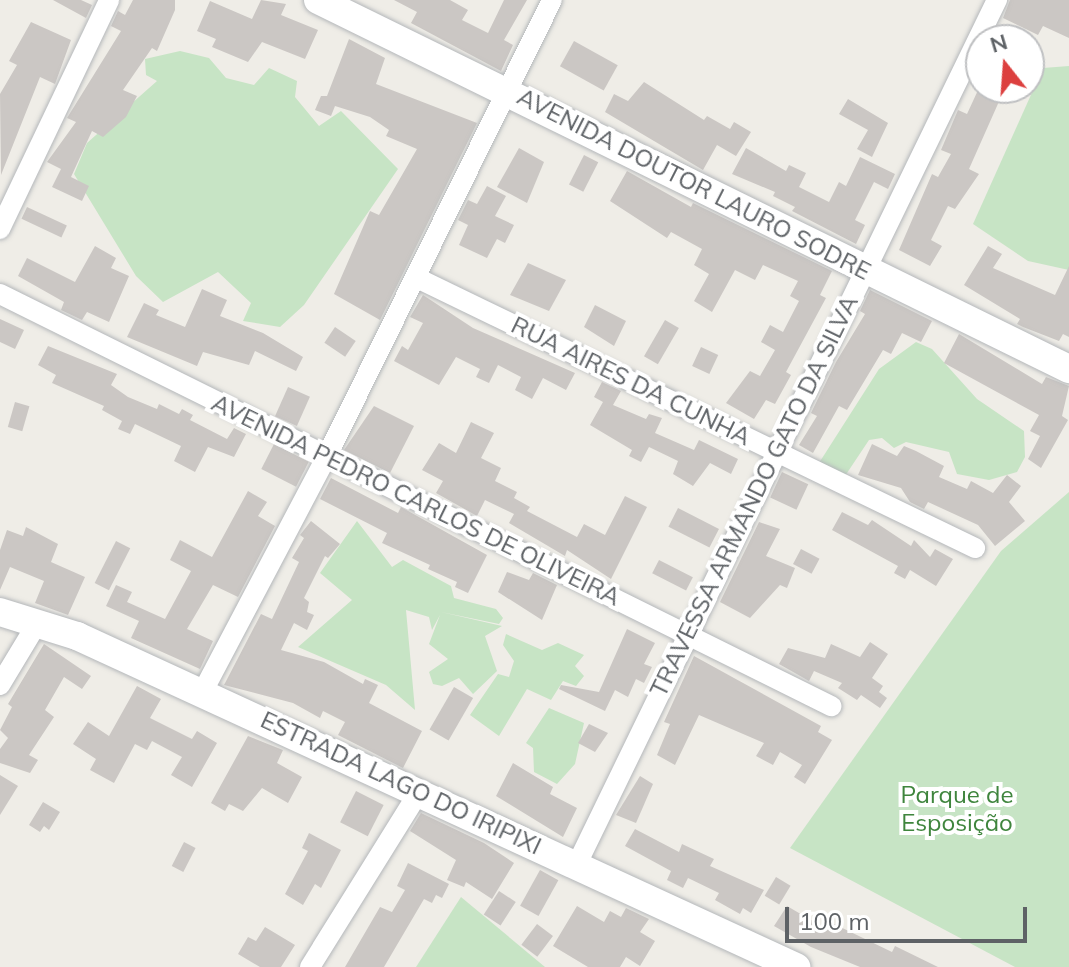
<!DOCTYPE html>
<meta charset="utf-8">
<style>
body{margin:0}
#map{position:relative;width:1069px;height:967px;overflow:hidden;background:#efede7;font-family:Mulish,sans-serif}
div>[style]{position:absolute}
[style*='--x']{left:calc(var(--x)*1px);top:calc(var(--y)*1px);width:calc(var(--w)*1px);rotate:calc(var(--a)*1deg)}
.green>*{inset:0;background:#c7e4c5}
.building>*{inset:0;background:#cbc7c4;transform-origin:0 0}
.roads{filter:drop-shadow(0 0 2px #b4b7ba) drop-shadow(0 0 2px #b4b7ba)}
.street>*{height:20px;margin:-10px;padding:0 10px;transform-origin:10px;border-radius:10px;background:#fff}
.secondary>*{height:28px;margin:-14px;padding:0 14px;transform-origin:14px;border-radius:14px;background:#fff}
span{translate:-50% -50%;white-space:nowrap;text-align:center;line-height:1.15;-webkit-text-stroke:8px #fff;paint-order:stroke}
.street-label{font-size:24px;color:#5e6266}
.park-label{font-size:24px;color:#3f853d}
.north{position:absolute;left:965px;top:24px;width:80px;height:80px;box-sizing:border-box;background:#fff;border:2px solid #bfc0c2;border-radius:50%;rotate:343deg;font-size:22px;font-weight:700;line-height:32px;text-align:center;color:#5e6266}
.north::after{content:'';display:block;margin:auto;width:28px;height:36px;background:#dc403f;clip-path:polygon(50% 0,100% 100%,50% 72%,0 100%)}
.scale{position:absolute;left:785px;top:907px;width:242px;height:36px;box-sizing:border-box;border:4px solid #5e6266;border-top:0;padding-left:10px;font-size:24px;line-height:28px;white-space:nowrap;color:#5e6266;-webkit-text-stroke:6px #fff;paint-order:stroke}
</style>
<div id="map">
<div class="green">
<div style="clip-path:polygon(180px 51px,209px 58px,226px 78px,254px 85px,269px 68px,297px 81px,295px 97px,319px 126px,341px 111px,398px 169px,304px 305px,280px 327px,243px 321px,251px 303px,218px 272px,163px 302px,136px 276px,74px 174px,87px 143px,157px 81px,146px 75px,145px 59px)"></div>
<div style="clip-path:polygon(1069px 66px,1069px 270px,1028px 261px,973px 224px,1043px 68px)"></div>
<div style="clip-path:polygon(916px 342px,932px 349px,977px 399px,1024px 431px,1025px 457px,1017px 472px,989px 480px,957px 474px,949px 452px,906px 442px,894px 448px,882px 438px,869px 440px,845px 476px,819px 463px,879px 369px)"></div>
<div style="clip-path:polygon(1069px 492px,1069px 967px,1015px 967px,790px 848px,1001px 551px)"></div>
<div style="clip-path:polygon(357px 521px,392px 567px,403px 560px,451px 586px,454px 598px,496px 609px,503px 618px,499px 624px,441px 612px,502px 626px,485px 636px,497px 671px,473px 694px,459px 678px,442px 686px,433px 684px,429px 672px,448px 659px,429px 644px,440px 615px,432px 630px,429px 617px,406px 610px,415px 710px,386px 685px,298px 647px,352px 600px,320px 573px)"></div>
<div style="clip-path:polygon(506px 634px,542px 650px,558px 643px,584px 655px,575px 666px,584px 676px,576px 686px,563px 681px,551px 700px,527px 689px,499px 736px,470px 715px,498px 674px,509px 677px,514px 661px,503px 645px)"></div>
<div style="clip-path:polygon(549px 708px,584px 723px,575px 764px,557px 784px,534px 772px,533px 748px,526px 743px)"></div>
<div style="clip-path:polygon(461px 897px,545px 967px,416px 967px)"></div>
</div>
<div class="building">
<div style="clip-path:polygon(53px 0,81px 0,92px 5px,86px 18px)"></div>
<div style="clip-path:polygon(133px 0,175px 0,175px 10px,157px 51px,152px 48px,123px 90px,137px 96px,126px 117px,103px 137px,92px 131px,71px 177px,89px 186px,82px 201px,52px 187px,61px 169px,47px 162px,76px 122px,67px 118px,121px 31px,111px 26px,118px 11px,125px 15px)"></div>
<div style="clip-path:polygon(261px 0,286px 4px,281px 15px,318px 30px,305px 59px,262px 42px,248px 62px,212px 47px,216px 39px,197px 31px,210px 1px,252px 19px)"></div>
<div style="clip-path:polygon(394px 0,450px 0,468px 10px,462px 20px,488px 33px,504px 0,527px 0,504px 40px,513px 45px,501px 71px,411px 23px,417px 12px)"></div>
<div style="clip-path:polygon(1010px 0,1069px 0,1069px 38px,1043px 26px,1038px 35px,1003px 18px)"></div>
<div style="clip-path:polygon(31px 22px,71px 40px,55px 84px,40px 77px,1px 175px,0 94px,17px 65px,9px 61px)"></div>
<div style="clip-path:polygon(349px 39px,385px 58px,376px 84px,477px 123px,380px 320px,334px 294px,370px 211px,379px 215px,417px 149px,386px 136px,389px 130px,370px 117px,335px 106px,331px 116px,315px 110px,321px 96px,327px 96px)"></div>
<div style="left:574px;top:41px;width:50px;height:29px;rotate:29deg"></div>
<div style="clip-path:polygon(644px 82px,704px 120px,707px 116px,730px 129px,734px 122px,751px 132px,736px 156px,717px 145px,703px 170px,605px 112px,614px 94px,628px 101px)"></div>
<div style="clip-path:polygon(979px 88px,1005px 88px,969px 169px,979px 174px,955px 209px,948px 206px,931px 240px,942px 246px,930px 266px,899px 250px,932px 174px,938px 177px,951px 154px,941px 150px,958px 110px,967px 114px)"></div>
<div style="clip-path:polygon(848px 99px,888px 123px,872px 157px,857px 149px,868px 130px,839px 114px)"></div>
<div style="clip-path:polygon(519px 148px,544px 162px,527px 203px,497px 187px)"></div>
<div style="clip-path:polygon(746px 148px,786px 171px,789px 165px,806px 173px,799px 187px,829px 202px,839px 182px,846px 186px,860px 157px,895px 174px,888px 189px,874px 182px,855px 220px,865px 225px,856px 244px,792px 211px,795px 207px,773px 196px,775px 192px,732px 174px)"></div>
<div style="left:584px;top:155px;width:16px;height:33px;rotate:27deg"></div>
<div style="clip-path:polygon(627px 171px,691px 207px,693px 203px,832px 271px,820px 295px,826px 298px,786px 372px,791px 375px,775px 404px,766px 400px,754px 419px,726px 403px,750px 371px,760px 376px,775px 350px,761px 342px,770px 325px,783px 332px,799px 301px,790px 296px,798px 281px,763px 265px,755px 280px,735px 270px,712px 312px,694px 301px,709px 274px,694px 265px,702px 249px,671px 232px,667px 238px,610px 201px)"></div>
<div style="clip-path:polygon(487px 186px,506px 196px,495px 216px,514px 225px,505px 243px,497px 239px,487px 258px,459px 245px,468px 225px,458px 220px,468px 200px,477px 204px)"></div>
<div style="left:27px;top:207px;width:44px;height:13px;rotate:25deg"></div>
<div style="clip-path:polygon(95px 246px,116px 258px,111px 268px,129px 276px,109px 322px,87px 312px,82px 320px,61px 310px,64px 302px,18px 276px,27px 258px,75px 282px)"></div>
<div style="clip-path:polygon(988px 246px,1002px 254px,993px 268px,1055px 295px,1069px 266px,1069px 337px,1063px 334px,1059px 341px,1023px 327px,1017px 324px,1020px 319px,964px 285px)"></div>
<div style="clip-path:polygon(528px 263px,566px 280px,549px 311px,510px 295px)"></div>
<div style="clip-path:polygon(202px 289px,227px 300px,220px 316px,263px 333px,303px 357px,296px 371px,255px 351px,249px 365px,203px 352px,197px 366px,127px 337px,144px 303px,159px 310px,156px 315px,185px 327px)"></div>
<div style="clip-path:polygon(870px 290px,932px 321px,921px 342px,902px 333px,891px 354px,883px 350px,847px 410px,839px 406px,813px 453px,799px 445px,817px 416px,811px 413px,836px 362px,865px 314px,860px 311px)"></div>
<div style="clip-path:polygon(423px 295px,473px 328px,575px 373px,566px 390px,543px 378px,532px 399px,515px 390px,521px 377px,498px 365px,489px 383px,476px 377px,480px 369px,456px 357px,439px 385px,394px 361px,402px 346px,408px 350px,423px 323px,410px 317px)"></div>
<div style="clip-path:polygon(595px 305px,626px 321px,614px 346px,584px 327px)"></div>
<div style="clip-path:polygon(0 319px,24px 330px,15px 349px,0 342px)"></div>
<div style="left:665px;top:320px;width:16px;height:42px;rotate:30deg"></div>
<div style="left:335px;top:327px;width:25px;height:19px;rotate:34deg"></div>
<div style="clip-path:polygon(959px 334px,1042px 384px,1046px 377px,1069px 386px,1062px 416px,1068px 420px,1041px 468px,1028px 459px,1040px 436px,1030px 431px,1039px 415px,944px 363px)"></div>
<div style="clip-path:polygon(48px 346px,117px 374px,111px 385px,128px 397px,157px 409px,159px 404px,179px 414px,182px 409px,193px 415px,190px 420px,227px 439px,234px 428px,246px 434px,234px 457px,208px 447px,195px 472px,174px 461px,181px 446px,135px 424px,130px 434px,118px 429px,122px 421px,102px 410px,104px 406px,52px 383px,56px 375px,38px 365px)"></div>
<div style="left:701px;top:347px;width:19px;height:21px;rotate:25deg"></div>
<div style="clip-path:polygon(602px 382px,621px 391px,613px 405px,646px 419px,649px 414px,662px 418px,655px 433px,694px 450px,699px 440px,738px 459px,731px 474px,710px 463px,693px 486px,673px 474px,678px 461px,649px 447px,641px 462px,629px 456px,632px 450px,590px 425px,603px 402px,594px 397px)"></div>
<div style="left:288px;top:387px;width:24px;height:32px;rotate:24deg"></div>
<div style="left:15px;top:402px;width:15px;height:26px;rotate:16deg"></div>
<div style="clip-path:polygon(374px 406px,414px 426px,390px 473px,344px 450px)"></div>
<div style="clip-path:polygon(471px 422px,494px 433px,481px 458px,501px 468px,495px 481px,517px 492px,514px 498px,530px 507px,527px 511px,577px 537px,584px 524px,605px 535px,625px 496px,647px 507px,611px 579px,567px 550px,565px 556px,509px 523px,514px 514px,485px 500px,477px 516px,436px 493px,443px 481px,422px 470px,439px 443px,456px 453px)"></div>
<div style="left:274px;top:444px;width:39px;height:28px;rotate:27deg"></div>
<div style="clip-path:polygon(872px 444px,897px 456px,904px 446px,916px 451px,944px 466px,939px 477px,967px 489px,971px 481px,993px 493px,1007px 475px,1021px 486px,1009px 502px,1025px 521px,995px 546px,978px 525px,928px 502px,924px 509px,910px 502px,901px 488px,858px 475px)"></div>
<div style="left:782px;top:472px;width:29px;height:28px;rotate:25deg"></div>
<div style="clip-path:polygon(331px 478px,398px 513px,401px 507px,487px 555px,468px 593px,455px 587px,457px 582px,428px 569px,430px 565px,382px 543px,387px 533px,320px 499px)"></div>
<div style="clip-path:polygon(248px 491px,267px 502px,258px 516px,275px 526px,238px 597px,213px 585px,187px 629px,213px 641px,200px 669px,131px 638px,139px 621px,106px 606px,116px 585px,132px 592px,127px 602px,165px 619px,191px 571px,170px 560px,180px 540px,212px 557px)"></div>
<div style="left:678px;top:508px;width:46px;height:21px;rotate:27deg"></div>
<div style="clip-path:polygon(842px 512px,868px 525px,872px 520px,911px 546px,914px 540px,930px 557px,935px 549px,953px 559px,936px 586px,910px 570px,905px 579px,894px 573px,898px 566px,832px 530px)"></div>
<div style="clip-path:polygon(311px 521px,340px 544px,328px 558px,325px 556px,304px 598px,309px 602px,307px 612px,314px 615px,307px 630px,294px 623px,281px 650px,324px 662px,363px 684px,365px 679px,378px 685px,369px 703px,422px 731px,403px 768px,338px 735px,345px 722px,323px 711px,320px 718px,293px 703px,224px 685px,261px 614px,272px 619px,299px 562px,292px 558px,304px 538px,300px 535px)"></div>
<div style="clip-path:polygon(759px 522px,780px 529px,766px 556px,795px 568px,787px 588px,780px 585px,750px 618px,720px 602px)"></div>
<div style="clip-path:polygon(26px 527px,58px 544px,51px 562px,85px 577px,68px 615px,35px 603px,44px 581px,10px 567px,0 590px,0 550px,7px 530px,23px 536px)"></div>
<div style="left:116px;top:541px;width:16px;height:47px;rotate:27deg"></div>
<div style="left:801px;top:549px;width:21px;height:17px;rotate:28deg"></div>
<div style="left:659px;top:560px;width:38px;height:15px;rotate:27deg"></div>
<div style="clip-path:polygon(507px 572px,529px 580px,533px 573px,557px 585px,542px 620px,498px 592px)"></div>
<div style="clip-path:polygon(627px 629px,655px 643px,644px 664px,652px 667px,644px 683px,636px 679px,628px 697px,615px 690px,605px 711px,559px 689px,561px 685px,599px 692px)"></div>
<div style="clip-path:polygon(870px 642px,888px 654px,872px 678px,883px 686px,879px 692px,887px 698px,880px 708px,861px 695px,857px 700px,838px 688px,842px 683px,814px 671px,809px 681px,779px 664px,788px 648px,825px 658px,831px 644px,860px 657px)"></div>
<div style="clip-path:polygon(44px 644px,91px 676px,82px 689px,64px 677px,45px 710px,54px 717px,29px 755px,38px 760px,30px 773px,0 763px,0 749px,8px 738px,0 730px,12px 707px,8px 704px)"></div>
<div style="clip-path:polygon(694px 656px,821px 726px,818px 732px,832px 740px,805px 784px,794px 777px,802px 765px,780px 752px,773px 765px,756px 756px,764px 743px,699px 715px,675px 765px,657px 755px,670px 724px,664px 722px)"></div>
<div style="clip-path:polygon(137px 686px,161px 699px,150px 718px,192px 739px,197px 731px,217px 743px,192px 787px,171px 775px,182px 757px,152px 741px,147px 750px,135px 744px,114px 783px,90px 770px,96px 759px,73px 744px,88px 722px,109px 736px)"></div>
<div style="left:454px;top:687px;width:22px;height:49px;rotate:30deg"></div>
<div style="clip-path:polygon(589px 724px,608px 733px,595px 752px,578px 743px)"></div>
<div style="clip-path:polygon(248px 736px,283px 750px,277px 763px,302px 777px,288px 803px,262px 788px,243px 811px,229px 804px,225px 811px,211px 803px)"></div>
<div style="clip-path:polygon(513px 763px,553px 787px,550px 794px,577px 808px,563px 837px,496px 796px)"></div>
<div style="clip-path:polygon(0 775px,18px 786px,0 815px)"></div>
<div style="clip-path:polygon(640px 776px,653px 784px,636px 823px,616px 815px)"></div>
<div style="left:356px;top:791px;width:31px;height:35px;rotate:27deg"></div>
<div style="clip-path:polygon(43px 802px,60px 812px,49px 830px,44px 826px,40px 832px,29px 825px)"></div>
<div style="clip-path:polygon(421px 813px,484px 843px,514px 863px,492px 899px,466px 882px,464px 887px,447px 880px,456px 860px,410px 831px)"></div>
<div style="clip-path:polygon(635px 829px,679px 852px,682px 844px,714px 859px,710px 866px,764px 890px,751px 913px,743px 908px,740px 914px,715px 900px,719px 893px,688px 878px,683px 888px,667px 880px,671px 871px,625px 846px)"></div>
<div style="clip-path:polygon(309px 833px,341px 850px,321px 888px,315px 884px,303px 905px,285px 894px,308px 851px,302px 848px)"></div>
<div style="left:184px;top:842px;width:13px;height:27px;rotate:27deg"></div>
<div style="clip-path:polygon(408px 863px,449px 884px,442px 898px,436px 895px,432px 903px,424px 899px,384px 967px,345px 967px,380px 907px,392px 912px,405px 890px,397px 886px)"></div>
<div style="left:540px;top:870px;width:21px;height:41px;rotate:29deg"></div>
<div style="left:776px;top:877px;width:17px;height:22px;rotate:31deg"></div>
<div style="left:499px;top:891px;width:20px;height:28px;rotate:33deg"></div>
<div style="clip-path:polygon(577px 906px,604px 922px,610px 911px,621px 917px,626px 908px,649px 919px,640px 932px,655px 941px,640px 966px,626px 957px,620px 967px,588px 967px,553px 946px)"></div>
<div style="clip-path:polygon(787px 906px,828px 930px,832px 923px,892px 952px,895px 946px,938px 967px,860px 967px,811px 947px,774px 926px)"></div>
<div style="left:537px;top:924px;width:20px;height:26px;rotate:37deg"></div>
<div style="clip-path:polygon(265px 927px,295px 945px,281px 967px,260px 967px,238px 954px,248px 937px,256px 941px)"></div>
</div>
<div class="roads">
<div class="street">
<div style="--x:0;--y:229;--w:254;--a:-64.5"></div>
<div style="--x:417;--y:278;--w:620;--a:25.82"></div>
<div style="--x:0;--y:294;--w:928;--a:26.37"></div>
<div style="--x:0;--y:685;--w:74;--a:-58.9"></div>
<div style="--x:202;--y:693;--w:268;--a:-62.2"></div>
<div style="--x:327;--y:456;--w:508;--a:-63.74"></div>
<div style="--x:577;--y:864;--w:961;--a:-64.08"></div>
<div style="--x:310;--y:967;--w:206;--a:-58.1"></div>
</div>
<div class="secondary">
<div style="--x:318;--y:0;--w:837;--a:26.17"></div>
<div style="--x:0;--y:612;--w:81;--a:17.3"></div>
<div style="--x:77;--y:636;--w:792;--a:24.72"></div>
</div>
</div>
<div class="street-label">
<span style="left:694px;top:184px;rotate:27deg">AVENIDA DOUTOR LAURO SODRE</span>
<span style="left:631px;top:381px;rotate:26deg">RUA AIRES DA CUNHA</span>
<span style="left:754px;top:496px;rotate:-64deg">TRAVESSA ARMANDO GATO DA SILVA</span>
<span style="left:416px;top:500px;rotate:26deg">AVENIDA PEDRO CARLOS DE OLIVEIRA</span>
<span style="left:401px;top:783px;rotate:25deg">ESTRADA LAGO DO IRIPIXI</span>
</div>
<div class="park-label">
<span style="left:957px;top:809px">Parque de<br>Esposição</span>
</div>
<div class="north">N</div>
<div class="scale">100 m</div>
</div>
